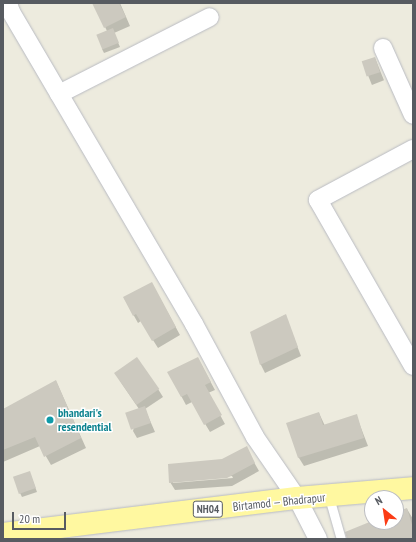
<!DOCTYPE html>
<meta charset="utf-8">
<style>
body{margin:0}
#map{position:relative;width:416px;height:542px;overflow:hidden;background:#edebde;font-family:"PT Sans Narrow",sans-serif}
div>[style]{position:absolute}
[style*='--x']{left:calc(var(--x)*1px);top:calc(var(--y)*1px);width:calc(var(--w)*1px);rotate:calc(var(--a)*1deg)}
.shadow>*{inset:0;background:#0003;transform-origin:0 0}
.building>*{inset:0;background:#ccc9bf;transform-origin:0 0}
.roads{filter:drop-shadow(0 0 1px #b9bbc2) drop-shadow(0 0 1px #b9bbc2)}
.lane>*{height:9px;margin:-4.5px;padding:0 4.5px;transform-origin:4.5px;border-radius:4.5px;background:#fff}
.street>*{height:18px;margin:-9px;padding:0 9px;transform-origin:9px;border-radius:9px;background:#fff}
.primary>*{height:22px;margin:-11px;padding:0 11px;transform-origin:11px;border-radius:11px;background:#fff8a0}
.dots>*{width:11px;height:11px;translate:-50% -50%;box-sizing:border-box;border:2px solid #fff;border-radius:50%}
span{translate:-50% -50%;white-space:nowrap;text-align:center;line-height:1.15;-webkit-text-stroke:3px #fff;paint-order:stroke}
.shield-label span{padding:1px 3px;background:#fff;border:1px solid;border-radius:3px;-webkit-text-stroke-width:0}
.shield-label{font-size:11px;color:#575b61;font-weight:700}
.culture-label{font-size:12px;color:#0d838f;font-weight:700}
.left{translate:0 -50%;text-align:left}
.street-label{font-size:12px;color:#575b61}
.frame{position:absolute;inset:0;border:4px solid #575b61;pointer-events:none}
.north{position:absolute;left:364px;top:490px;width:40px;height:40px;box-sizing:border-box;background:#fff;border:1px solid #bcbdc0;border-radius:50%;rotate:330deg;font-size:11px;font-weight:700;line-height:16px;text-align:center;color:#575b61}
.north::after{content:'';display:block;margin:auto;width:14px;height:18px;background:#fb3c15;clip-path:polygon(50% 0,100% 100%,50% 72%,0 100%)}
.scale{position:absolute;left:12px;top:512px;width:54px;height:18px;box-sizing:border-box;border:2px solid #575b61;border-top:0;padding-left:5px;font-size:12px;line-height:14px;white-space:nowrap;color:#575b61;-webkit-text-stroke:3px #fff;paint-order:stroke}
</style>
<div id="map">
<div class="shadow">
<div style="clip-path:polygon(101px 3px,120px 3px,130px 26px,114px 33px,120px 47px,104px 53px,102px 49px,107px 31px,95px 6px)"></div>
<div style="left:375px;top:58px;width:24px;height:13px;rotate:68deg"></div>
<div style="clip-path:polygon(156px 291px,180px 335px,158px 348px,141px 321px,138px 323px,124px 298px)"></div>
<div style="clip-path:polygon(285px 315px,301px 356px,265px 373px,261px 365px,252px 332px)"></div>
<div style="clip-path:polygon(202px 366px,215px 390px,208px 393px,225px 424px,210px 432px,192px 402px,186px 405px,169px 373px)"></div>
<div style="clip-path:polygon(56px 381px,86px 448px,51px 465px,40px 446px,3px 462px,3px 410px)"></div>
<div style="clip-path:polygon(120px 381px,158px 389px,163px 397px,145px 409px,155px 432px,137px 438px,133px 431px,139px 409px)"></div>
<div style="clip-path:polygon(319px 413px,325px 426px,356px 415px,368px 446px,304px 466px,299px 458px,288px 424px)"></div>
<div style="clip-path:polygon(evenodd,246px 448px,259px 471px,232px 486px,175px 490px,170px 482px,222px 460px,246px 448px,232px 476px,233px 478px,173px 483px,173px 481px,232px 476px)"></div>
<div style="clip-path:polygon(31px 476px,37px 492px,22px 497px,20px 493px)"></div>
<div style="clip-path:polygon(407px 509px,413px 519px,413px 539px,358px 539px,396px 522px,396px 513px)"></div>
</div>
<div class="building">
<div style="clip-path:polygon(92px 3px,119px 3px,126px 17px,104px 28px)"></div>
<div style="left:113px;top:28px;width:16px;height:18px;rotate:68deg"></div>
<div style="left:375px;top:57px;width:16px;height:14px;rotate:72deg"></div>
<div style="clip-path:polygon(152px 282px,176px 327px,152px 341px,136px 314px,133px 316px,123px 297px)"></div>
<div style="clip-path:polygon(286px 314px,298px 347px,260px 365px,250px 332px)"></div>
<div style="left:137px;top:357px;width:39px;height:28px;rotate:55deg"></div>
<div style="clip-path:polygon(198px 357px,211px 382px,205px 385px,222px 415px,204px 425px,187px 394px,181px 397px,167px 372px)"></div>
<div style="clip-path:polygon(56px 380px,81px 438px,44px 457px,35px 437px,3px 450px,3px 409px)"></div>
<div style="left:145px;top:406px;width:18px;height:21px;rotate:71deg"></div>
<div style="clip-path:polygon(319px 412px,323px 425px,357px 414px,364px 438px,298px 458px,286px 423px)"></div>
<div style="clip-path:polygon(247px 446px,255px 463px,227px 478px,169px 483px,168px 464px,222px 459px)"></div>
<div style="left:30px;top:471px;width:18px;height:18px;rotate:71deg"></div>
<div style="clip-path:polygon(407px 508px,413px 528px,413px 539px,347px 539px,345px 532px,372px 521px,396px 522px,396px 512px)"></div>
</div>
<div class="roads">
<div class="lane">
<div style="--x:329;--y:497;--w:44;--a:74.1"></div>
</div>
<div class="street">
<div style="--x:8;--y:3;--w:9;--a:72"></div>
<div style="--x:11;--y:12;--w:362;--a:59.6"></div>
<div style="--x:194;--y:324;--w:128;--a:61.6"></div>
<div style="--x:255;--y:437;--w:74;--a:55.5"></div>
<div style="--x:297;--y:498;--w:46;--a:62.9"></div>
<div style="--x:383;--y:48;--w:73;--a:65.9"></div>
<div style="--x:59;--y:94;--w:169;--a:-27"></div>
<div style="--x:413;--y:149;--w:108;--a:151.8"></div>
<div style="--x:318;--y:200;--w:191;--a:60.2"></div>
</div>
<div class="primary">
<div style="--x:3;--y:534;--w:296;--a:-7"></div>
<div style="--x:297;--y:498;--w:116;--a:-4.9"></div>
</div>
</div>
<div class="dots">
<div style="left:50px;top:420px;background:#0f9aa8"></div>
</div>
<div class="shield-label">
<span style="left:208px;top:509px">NH04</span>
</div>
<div class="culture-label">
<span class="left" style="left:58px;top:420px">bhandari's<br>resendential</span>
</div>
<div class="street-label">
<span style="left:279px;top:502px;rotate:-6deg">Birtamod — Bhadrapur</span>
</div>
<div class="frame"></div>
<div class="north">N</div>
<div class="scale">20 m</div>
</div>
